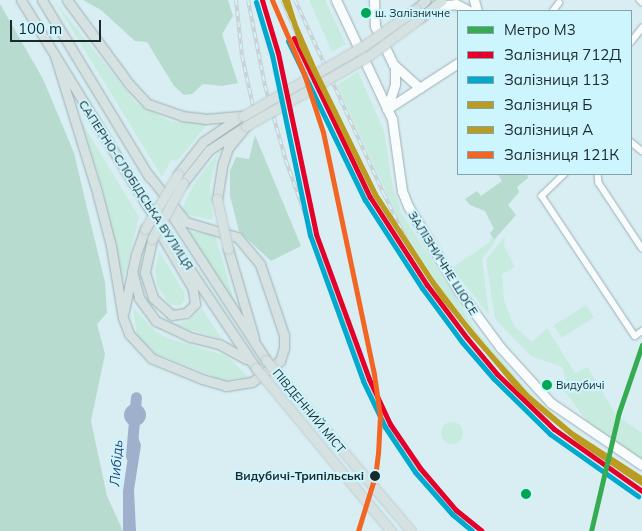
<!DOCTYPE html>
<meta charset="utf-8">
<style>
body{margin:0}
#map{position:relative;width:642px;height:531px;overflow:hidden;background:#d8eef3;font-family:Mulish,sans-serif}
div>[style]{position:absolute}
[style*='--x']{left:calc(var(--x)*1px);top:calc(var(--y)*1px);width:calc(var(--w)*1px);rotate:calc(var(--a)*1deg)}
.green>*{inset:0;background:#c8ebdf;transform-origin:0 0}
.round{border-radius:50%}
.forest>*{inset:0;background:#b7dbcf}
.water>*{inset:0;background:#9fb0cc}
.river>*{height:11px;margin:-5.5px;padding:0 5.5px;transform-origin:5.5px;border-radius:5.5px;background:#9fb0cc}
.roads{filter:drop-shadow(0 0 1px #9eafb3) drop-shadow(0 0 1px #9eafb3)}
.street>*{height:5.5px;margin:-2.75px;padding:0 2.75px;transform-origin:2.75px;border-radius:2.75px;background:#f9fcfd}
.secondary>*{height:9px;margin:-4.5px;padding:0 4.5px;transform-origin:4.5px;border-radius:4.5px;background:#f9fcfd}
.primary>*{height:9px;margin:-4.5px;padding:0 4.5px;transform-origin:4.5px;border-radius:4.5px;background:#d6e2e2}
.rail>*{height:4px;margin-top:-2px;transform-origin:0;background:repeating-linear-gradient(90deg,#cdf5fe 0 5.5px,#cad0d2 0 11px);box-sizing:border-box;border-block:1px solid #cad0d2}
.bridges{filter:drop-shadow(0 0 1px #bfcacd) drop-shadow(0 0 1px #bfcacd)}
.primary-bridge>*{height:9px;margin:-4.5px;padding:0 4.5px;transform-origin:4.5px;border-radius:4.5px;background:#d6e2e2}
.rail-1>*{height:5px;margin:-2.5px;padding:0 2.5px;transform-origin:2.5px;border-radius:2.5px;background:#e4002b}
.rail-2>*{height:5px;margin:-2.5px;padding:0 2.5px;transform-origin:2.5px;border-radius:2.5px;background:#00a9ce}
.rail-3>*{height:5px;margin:-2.5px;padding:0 2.5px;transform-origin:2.5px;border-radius:2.5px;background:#ba9c22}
.rail-4>*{height:5px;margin:-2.5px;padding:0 2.5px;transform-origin:2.5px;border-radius:2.5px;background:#ba9c22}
.rail-5>*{height:5px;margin:-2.5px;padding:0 2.5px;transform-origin:2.5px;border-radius:2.5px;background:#f26522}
.metro-1>*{height:5px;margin:-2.5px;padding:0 2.5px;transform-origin:2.5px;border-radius:2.5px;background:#35ab52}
.dots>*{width:14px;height:14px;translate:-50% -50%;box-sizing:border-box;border:2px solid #cdf5fe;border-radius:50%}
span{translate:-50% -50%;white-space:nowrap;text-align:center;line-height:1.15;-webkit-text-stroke:4px #cdf5fe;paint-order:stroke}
.bus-label{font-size:11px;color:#1a292d}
.left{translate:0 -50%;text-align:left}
.street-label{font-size:12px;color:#1a292d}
.stop-label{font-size:12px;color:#1a292d;font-weight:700}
.right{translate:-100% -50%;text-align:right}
.water-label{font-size:14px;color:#344478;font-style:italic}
.legend{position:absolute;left:457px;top:10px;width:175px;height:165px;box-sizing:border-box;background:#cdf5fe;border:1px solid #85a3aa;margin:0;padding:6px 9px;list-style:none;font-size:15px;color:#1a292d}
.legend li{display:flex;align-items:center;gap:10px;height:25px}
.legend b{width:25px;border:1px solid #85a3aa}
.scale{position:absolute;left:10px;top:20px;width:91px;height:22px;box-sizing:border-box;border:2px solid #1a292d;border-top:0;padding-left:6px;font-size:15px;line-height:18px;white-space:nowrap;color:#1a292d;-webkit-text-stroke:4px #cdf5fe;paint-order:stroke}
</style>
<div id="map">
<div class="green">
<div style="clip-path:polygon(54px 0,136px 103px,170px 121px,208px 124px,177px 161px,171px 160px,162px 177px)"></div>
<div style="clip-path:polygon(309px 0,325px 0,346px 44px,332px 52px)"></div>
<div style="clip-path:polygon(358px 72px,384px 131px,393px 188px,401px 212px,477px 332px,546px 411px,484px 346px,444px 294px,405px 233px,337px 85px)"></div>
<div style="clip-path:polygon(81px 121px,139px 217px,123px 282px,102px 185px)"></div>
<div style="clip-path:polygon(218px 153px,210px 186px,213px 220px,186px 214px,182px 209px,193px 185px)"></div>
<div style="clip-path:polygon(188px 231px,215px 234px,235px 304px)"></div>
<div style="clip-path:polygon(505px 236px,504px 246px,515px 267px,502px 274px,504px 300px,514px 326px,532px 342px,547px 328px,575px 373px,588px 367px,616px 415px,642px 433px,642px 460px,594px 431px,563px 389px,566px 380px,562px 367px,531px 356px,495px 319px,486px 260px)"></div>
<div style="clip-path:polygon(492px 237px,495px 242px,482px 259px,489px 315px,452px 268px,487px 244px)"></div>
<div style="clip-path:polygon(159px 251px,184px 292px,185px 301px,180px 306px,169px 304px,158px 287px,155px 271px)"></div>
<div style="left:586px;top:305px;width:15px;height:38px;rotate:58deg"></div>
<div style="clip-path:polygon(133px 307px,155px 331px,167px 338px,227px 356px,248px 377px,223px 380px,155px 353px,137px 336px)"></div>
<div style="clip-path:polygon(202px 309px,222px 339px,174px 325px,189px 320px)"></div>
<div class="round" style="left:441px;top:422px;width:22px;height:22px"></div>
</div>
<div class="forest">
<div style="clip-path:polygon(83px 0,228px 0,233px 16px,222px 34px,238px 83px,222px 86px,203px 84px,192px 94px,184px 95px,174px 86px,147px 42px,135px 41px,101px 10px)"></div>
<div style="clip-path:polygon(0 4px,43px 79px,74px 153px,88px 212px,105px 282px,107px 313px,97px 324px,105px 354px,91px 421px,107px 496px,123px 531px,0 531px)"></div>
<div style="clip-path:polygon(255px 135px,301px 246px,271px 261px,239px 231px,230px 196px,230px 171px,236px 157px,249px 159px)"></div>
<div style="clip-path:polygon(498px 174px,527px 174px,528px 178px,517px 187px,519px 192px,508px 205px,516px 215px,494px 240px,490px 233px,494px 229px,485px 211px,470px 205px,465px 199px,477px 191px,481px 196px,502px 181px)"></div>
</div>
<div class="water">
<div class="round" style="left:124px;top:404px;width:22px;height:22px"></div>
<div style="clip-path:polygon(138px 437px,141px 445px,134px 490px,136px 531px,123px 531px,123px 491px,130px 442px)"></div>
</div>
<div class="river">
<div style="--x:131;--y:456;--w:59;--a:-85.2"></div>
</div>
<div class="roads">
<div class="street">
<div style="--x:640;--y:0;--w:3;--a:45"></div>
<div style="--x:553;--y:11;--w:10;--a:-53"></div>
<div style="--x:631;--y:42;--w:18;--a:-52"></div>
<div style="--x:631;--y:142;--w:14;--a:39"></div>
<div style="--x:565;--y:174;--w:32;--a:136"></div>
<div style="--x:542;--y:196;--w:168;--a:56.4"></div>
<div style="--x:635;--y:336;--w:9;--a:-36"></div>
<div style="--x:598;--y:174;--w:9;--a:84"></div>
<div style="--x:599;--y:183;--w:78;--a:56.5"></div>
</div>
<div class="secondary">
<div style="--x:336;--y:0;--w:132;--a:64.8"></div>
<div style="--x:392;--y:119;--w:73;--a:82.1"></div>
<div style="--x:402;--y:191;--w:16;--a:68"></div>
<div style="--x:408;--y:206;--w:98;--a:59.2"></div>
<div style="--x:458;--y:290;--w:71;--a:53.6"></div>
<div style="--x:500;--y:347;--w:76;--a:47.7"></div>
<div style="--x:551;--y:403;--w:110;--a:34.3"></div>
<div style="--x:374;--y:0;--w:26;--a:88"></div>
<div style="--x:375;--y:26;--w:42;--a:64.7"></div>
<div style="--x:393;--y:64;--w:36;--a:42"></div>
<div style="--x:474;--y:0;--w:11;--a:75"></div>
<div style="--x:435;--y:6;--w:21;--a:-5"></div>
<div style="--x:456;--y:4;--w:15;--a:28"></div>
<div style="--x:387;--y:109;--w:85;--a:-32.9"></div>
<div style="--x:387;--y:109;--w:26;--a:-72"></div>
<div style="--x:395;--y:84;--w:16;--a:-90"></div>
</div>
<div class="primary">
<div style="--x:21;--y:0;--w:236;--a:58.5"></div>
<div style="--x:144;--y:201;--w:201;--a:56.2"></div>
<div style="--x:42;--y:0;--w:207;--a:58.8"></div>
<div style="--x:67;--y:0;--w:106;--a:53.5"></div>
<div style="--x:130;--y:85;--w:26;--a:47"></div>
<div style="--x:148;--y:104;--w:36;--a:19"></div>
<div style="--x:182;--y:116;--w:23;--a:7"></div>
<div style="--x:205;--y:119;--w:38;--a:-5"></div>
<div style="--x:416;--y:9;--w:13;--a:-42"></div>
<div style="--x:420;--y:18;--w:28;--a:-39"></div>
<div style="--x:55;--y:56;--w:142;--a:72.8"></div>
<div style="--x:97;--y:192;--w:56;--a:75.5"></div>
<div style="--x:111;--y:246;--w:73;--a:80.5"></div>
<div style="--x:123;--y:318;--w:17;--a:69"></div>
<div style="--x:129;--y:334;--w:33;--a:47"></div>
<div style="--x:151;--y:358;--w:55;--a:22.4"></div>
<div style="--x:202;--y:379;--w:25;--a:16"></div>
<div style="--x:226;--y:386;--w:26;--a:-9"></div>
<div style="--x:252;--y:382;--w:35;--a:-37"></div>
<div style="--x:280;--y:361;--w:14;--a:-73"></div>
<div style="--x:284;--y:348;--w:13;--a:-90"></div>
<div style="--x:284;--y:335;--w:75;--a:-108.7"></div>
<div style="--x:260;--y:264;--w:35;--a:-130"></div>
<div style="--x:237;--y:237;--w:53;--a:-163.6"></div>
<div style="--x:186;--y:222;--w:63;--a:-128.5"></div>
<div style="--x:178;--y:174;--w:41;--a:-52"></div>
<div style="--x:203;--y:142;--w:42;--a:-34.4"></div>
<div style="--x:183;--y:183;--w:42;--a:-51.8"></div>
<div style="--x:209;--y:150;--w:44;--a:-33"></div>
<div style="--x:217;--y:199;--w:36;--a:-81"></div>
<div style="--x:223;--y:163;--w:16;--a:-72"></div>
<div style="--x:228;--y:148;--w:26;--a:-51"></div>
<div style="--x:166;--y:206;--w:184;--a:57"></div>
<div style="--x:152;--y:239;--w:35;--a:102"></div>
<div style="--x:145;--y:273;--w:26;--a:72"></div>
<div style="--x:153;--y:298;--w:25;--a:42"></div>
<div style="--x:172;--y:315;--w:14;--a:-8"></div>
<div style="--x:186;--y:313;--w:13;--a:-45"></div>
<div style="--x:195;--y:304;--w:15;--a:-98"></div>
<div style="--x:193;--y:289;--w:71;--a:-120.5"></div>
<div style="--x:228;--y:249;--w:93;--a:73.7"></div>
<div style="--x:132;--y:271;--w:28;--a:75"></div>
<div style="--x:139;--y:298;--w:29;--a:54"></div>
<div style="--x:156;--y:321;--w:38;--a:25"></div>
<div style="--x:190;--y:337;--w:30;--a:14"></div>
<div style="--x:219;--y:344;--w:31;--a:29"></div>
<div style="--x:124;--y:311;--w:58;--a:-78.1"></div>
<div style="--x:136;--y:254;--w:27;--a:-70"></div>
</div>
</div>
<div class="rail">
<div style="--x:236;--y:0;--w:56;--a:83.9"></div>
<div style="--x:242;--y:56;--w:51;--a:77.6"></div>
<div style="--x:248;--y:0;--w:88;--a:78.8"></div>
<div style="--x:265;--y:86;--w:78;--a:74.4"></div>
<div style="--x:286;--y:161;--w:235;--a:70.3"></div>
<div style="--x:365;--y:382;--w:49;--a:63.4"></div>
<div style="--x:387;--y:426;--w:54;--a:56.3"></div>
<div style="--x:417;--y:471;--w:38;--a:50"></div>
<div style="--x:441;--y:500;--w:46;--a:42.4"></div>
<div style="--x:282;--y:0;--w:49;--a:67.1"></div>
<div style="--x:295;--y:0;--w:213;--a:65.4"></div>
<div style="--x:384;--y:194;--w:50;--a:63.9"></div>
<div style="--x:406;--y:239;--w:70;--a:57.9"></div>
</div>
<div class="bridges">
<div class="primary-bridge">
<div style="--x:243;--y:116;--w:141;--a:-30.2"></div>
<div style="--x:365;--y:45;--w:62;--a:-35.2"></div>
<div style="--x:246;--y:126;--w:143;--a:-29.8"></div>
<div style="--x:370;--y:55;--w:62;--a:-36.5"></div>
<div style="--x:217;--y:199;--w:51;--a:77.6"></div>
<div style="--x:145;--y:229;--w:64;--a:-59"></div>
<div style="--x:152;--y:239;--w:64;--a:-61"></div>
<div style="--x:266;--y:360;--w:224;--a:49.7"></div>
<div style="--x:256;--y:368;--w:212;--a:50.4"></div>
</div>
</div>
<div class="rail-1">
<div style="--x:262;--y:0;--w:55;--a:73.2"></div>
<div style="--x:278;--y:53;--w:185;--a:78.1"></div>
<div style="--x:316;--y:234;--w:154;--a:69.9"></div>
<div style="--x:369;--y:379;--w:50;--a:65"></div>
<div style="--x:390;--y:424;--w:53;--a:55.7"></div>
<div style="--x:420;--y:468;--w:55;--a:49.4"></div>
<div style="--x:456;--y:510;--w:33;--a:39"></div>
<div style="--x:294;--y:38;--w:176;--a:64.5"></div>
<div style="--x:370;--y:197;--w:105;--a:57.1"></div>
<div style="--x:427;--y:285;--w:66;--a:53"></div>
<div style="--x:467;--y:338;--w:47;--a:50.2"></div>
<div style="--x:497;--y:374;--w:79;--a:44"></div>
<div style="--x:554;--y:429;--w:108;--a:35.2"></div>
</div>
<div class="rail-2">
<div style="--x:256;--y:2;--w:55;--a:73.2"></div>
<div style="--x:272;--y:55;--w:184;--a:78.1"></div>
<div style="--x:310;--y:235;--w:155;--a:70"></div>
<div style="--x:363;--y:381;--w:51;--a:64.4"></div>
<div style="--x:385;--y:427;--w:54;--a:56.3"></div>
<div style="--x:415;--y:472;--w:56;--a:48.6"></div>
<div style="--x:452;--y:514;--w:26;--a:40"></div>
<div style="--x:288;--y:41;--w:177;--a:64.2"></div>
<div style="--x:365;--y:200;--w:105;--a:57.1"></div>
<div style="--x:422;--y:288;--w:67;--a:53.5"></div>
<div style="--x:462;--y:342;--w:48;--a:49.3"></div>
<div style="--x:493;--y:378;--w:80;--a:44.5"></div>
<div style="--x:550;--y:434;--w:108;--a:35.2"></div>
</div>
<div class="rail-3">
<div style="--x:284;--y:0;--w:75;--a:66.5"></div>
<div style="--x:314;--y:69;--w:139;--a:64"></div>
<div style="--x:375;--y:194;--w:104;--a:56.8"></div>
<div style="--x:432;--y:281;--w:66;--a:53"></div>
<div style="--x:472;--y:334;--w:90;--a:48.2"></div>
<div style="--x:532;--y:401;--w:64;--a:39.9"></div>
<div style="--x:581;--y:442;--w:73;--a:33.9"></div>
</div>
<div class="rail-4">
<div style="--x:287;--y:0;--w:47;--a:72.7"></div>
<div style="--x:301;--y:45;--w:167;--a:63.7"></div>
<div style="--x:375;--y:195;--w:123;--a:56.6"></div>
<div style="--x:443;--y:298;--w:117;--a:50.2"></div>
<div style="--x:518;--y:388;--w:68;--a:40.2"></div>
<div style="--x:570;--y:432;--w:86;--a:33.1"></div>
</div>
<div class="rail-5">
<div style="--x:272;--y:0;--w:81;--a:66.6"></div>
<div style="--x:304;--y:74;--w:61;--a:71.9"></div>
<div style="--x:323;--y:132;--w:247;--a:78.1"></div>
<div style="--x:374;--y:374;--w:42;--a:81.9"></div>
<div style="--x:380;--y:416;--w:37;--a:93"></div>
<div style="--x:378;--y:453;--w:23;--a:97"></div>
<div style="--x:375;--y:476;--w:58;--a:107.2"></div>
</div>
<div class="metro-1">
<div style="--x:591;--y:531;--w:122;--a:-76.8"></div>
<div style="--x:619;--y:412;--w:71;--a:-71.1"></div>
</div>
<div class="dots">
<div style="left:366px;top:13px;background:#00a651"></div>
<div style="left:547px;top:385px;background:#00a651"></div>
<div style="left:375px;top:476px;background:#1a292d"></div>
<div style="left:526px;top:494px;background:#00a651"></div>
</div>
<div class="bus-label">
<span class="left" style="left:375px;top:13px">ш. Залізничне</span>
<span class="left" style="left:556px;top:385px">Видубичі</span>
</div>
<div class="street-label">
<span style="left:136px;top:185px;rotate:57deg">САПЕРНО-СЛОБІДСЬКА ВУЛИЦЯ</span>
<span style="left:443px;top:263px;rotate:58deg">ЗАЛІЗНИЧНЕ ШОСЕ</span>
<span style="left:309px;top:411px;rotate:50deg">ПІВДЕННИЙ МІСТ</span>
</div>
<div class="stop-label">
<span class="right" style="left:364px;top:476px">Видубичі-Трипільські</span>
</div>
<div class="water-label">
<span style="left:116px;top:463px;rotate:-86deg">Либідь</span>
</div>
<ul class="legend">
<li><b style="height:6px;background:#35ab52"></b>Метро M3</li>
<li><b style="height:6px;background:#e4002b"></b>Залізниця 712Д</li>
<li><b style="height:6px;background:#00a9ce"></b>Залізниця 113</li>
<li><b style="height:6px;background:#ba9c22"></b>Залізниця Б</li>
<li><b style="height:6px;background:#ba9c22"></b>Залізниця A</li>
<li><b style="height:6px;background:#f26522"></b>Залізниця 121К</li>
</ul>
<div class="scale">100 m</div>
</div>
